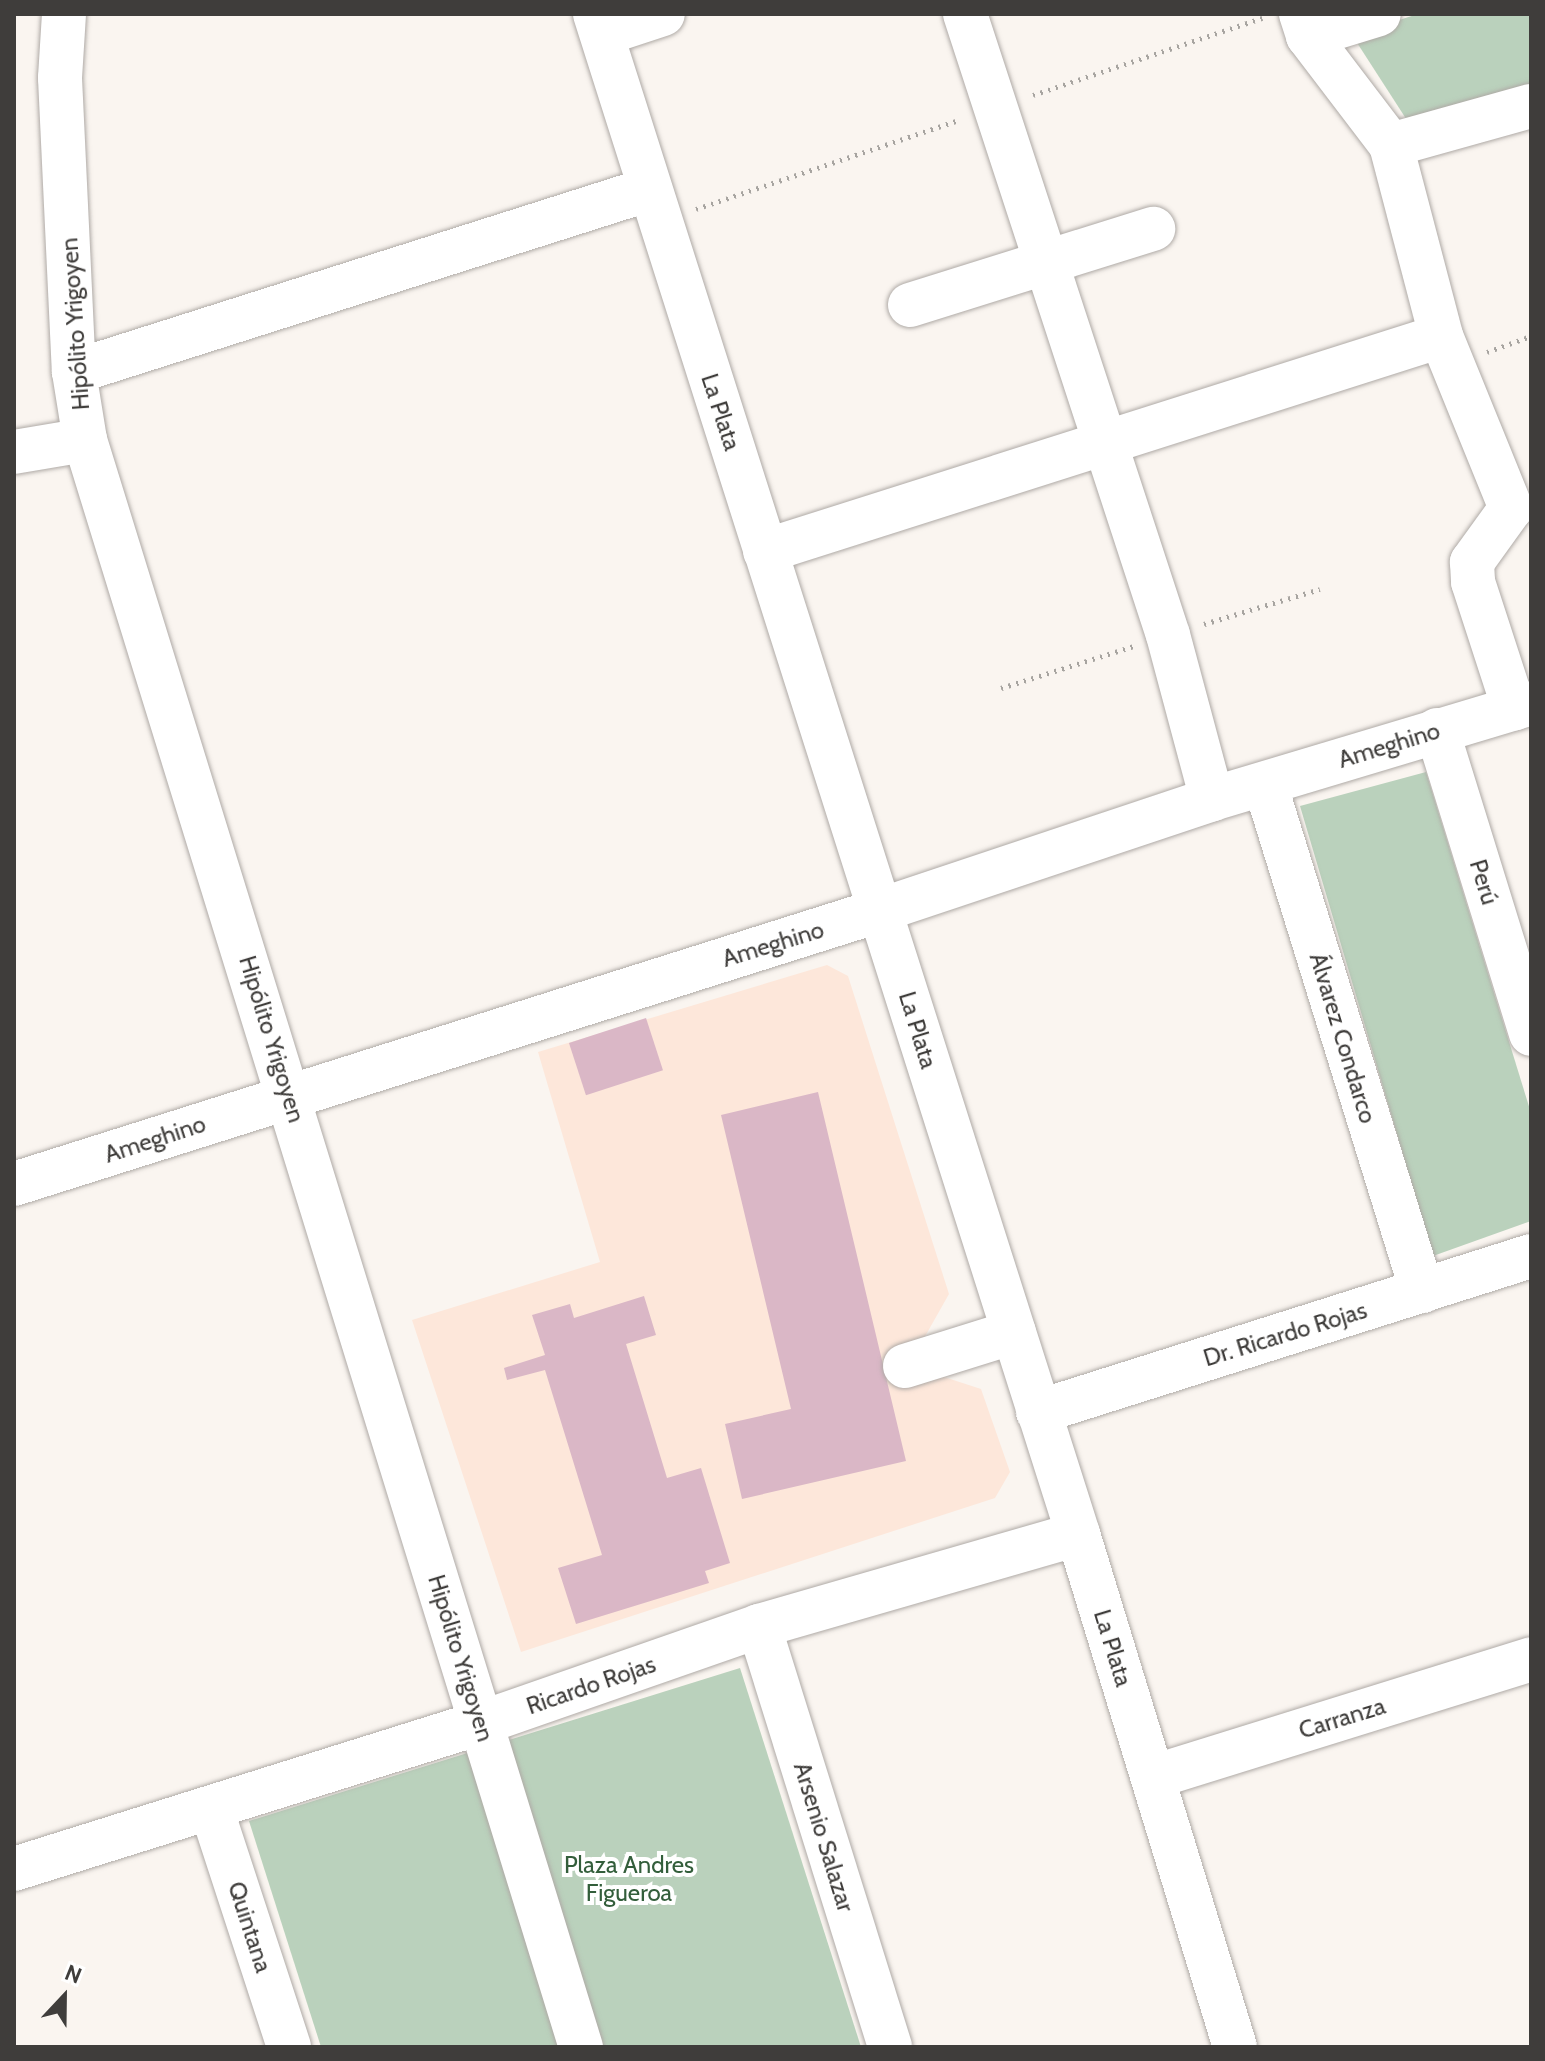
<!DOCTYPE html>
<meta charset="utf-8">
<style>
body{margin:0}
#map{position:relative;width:1545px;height:2061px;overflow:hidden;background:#faf5f0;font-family:Cabin,sans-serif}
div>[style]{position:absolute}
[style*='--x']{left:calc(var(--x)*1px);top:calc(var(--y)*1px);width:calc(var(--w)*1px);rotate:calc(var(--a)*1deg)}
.education>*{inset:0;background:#fde7da}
.green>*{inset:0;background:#bad1bc}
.building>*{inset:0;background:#dab7c6;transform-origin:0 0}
.path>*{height:5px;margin-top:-2.5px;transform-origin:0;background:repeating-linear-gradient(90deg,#a7a4a0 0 2px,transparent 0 8px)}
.roads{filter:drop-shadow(0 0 2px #afaaa6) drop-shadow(0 0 2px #afaaa6)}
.minor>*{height:44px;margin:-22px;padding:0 22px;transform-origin:22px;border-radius:22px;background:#fff}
span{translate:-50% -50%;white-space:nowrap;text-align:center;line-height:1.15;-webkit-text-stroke:8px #fff;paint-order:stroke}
.street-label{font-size:24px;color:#3f3d3b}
.park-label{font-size:24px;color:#335e3b}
.frame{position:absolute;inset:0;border:16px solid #3f3d3b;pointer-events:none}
.north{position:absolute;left:24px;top:1957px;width:80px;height:80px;-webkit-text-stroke:6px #fff;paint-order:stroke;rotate:22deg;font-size:22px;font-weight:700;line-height:32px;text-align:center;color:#3f3d3b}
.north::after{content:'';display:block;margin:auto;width:28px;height:36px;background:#3f3d3b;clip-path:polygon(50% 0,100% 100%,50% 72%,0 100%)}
</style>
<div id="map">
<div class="education">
<div style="clip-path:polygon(827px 965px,848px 976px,949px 1294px,923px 1340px,941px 1376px,981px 1389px,1010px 1472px,995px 1498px,521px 1652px,412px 1320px,600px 1262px,538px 1052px)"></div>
</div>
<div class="green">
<div style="clip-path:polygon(1418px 14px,1531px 14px,1531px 91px,1412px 128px,1352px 35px)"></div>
<div style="clip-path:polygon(1426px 772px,1531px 1113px,1531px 1221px,1433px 1256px,1300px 806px)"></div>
<div style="clip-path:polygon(740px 1668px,861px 2047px,321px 2047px,249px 1821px)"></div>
</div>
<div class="building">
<div style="left:646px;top:1018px;width:55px;height:81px;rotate:72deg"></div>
<div style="clip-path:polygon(818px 1092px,906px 1461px,742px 1499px,725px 1424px,791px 1409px,721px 1115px)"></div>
<div style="clip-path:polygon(644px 1296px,656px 1335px,626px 1344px,667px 1478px,701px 1468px,730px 1563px,705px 1571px,709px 1583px,576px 1624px,558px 1568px,602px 1555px,545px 1370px,507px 1380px,504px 1368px,545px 1355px,532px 1315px,570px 1304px,574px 1318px)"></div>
</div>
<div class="path">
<div style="--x:1033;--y:95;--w:242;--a:-18.6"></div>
<div style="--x:696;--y:209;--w:278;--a:-18.7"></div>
<div style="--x:1487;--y:352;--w:47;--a:-20"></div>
<div style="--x:1204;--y:624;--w:121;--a:-16.8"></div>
<div style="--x:1001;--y:688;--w:139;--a:-17.5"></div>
</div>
<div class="roads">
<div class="minor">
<div style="--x:64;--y:14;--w:64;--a:93.6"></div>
<div style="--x:60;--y:78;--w:294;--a:87.3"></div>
<div style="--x:74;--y:372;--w:69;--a:80.8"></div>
<div style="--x:85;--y:440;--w:1682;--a:72.85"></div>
<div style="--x:595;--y:14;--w:1595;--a:72.37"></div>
<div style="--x:1078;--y:1534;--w:536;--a:72.98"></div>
<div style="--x:965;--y:14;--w:653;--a:71.9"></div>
<div style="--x:1168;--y:635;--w:170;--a:75"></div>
<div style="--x:1301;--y:14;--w:23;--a:72"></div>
<div style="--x:1308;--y:36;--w:74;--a:-17.2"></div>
<div style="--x:602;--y:34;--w:64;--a:-18.2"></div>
<div style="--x:1308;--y:36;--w:137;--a:52.7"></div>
<div style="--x:1391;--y:145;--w:145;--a:-15.6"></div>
<div style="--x:1391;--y:145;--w:197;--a:75.3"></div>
<div style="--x:910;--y:305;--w:255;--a:-17.4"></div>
<div style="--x:74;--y:372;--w:604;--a:-17.63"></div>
<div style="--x:14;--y:452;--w:72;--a:-9.6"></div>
<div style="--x:765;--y:551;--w:709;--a:-17.64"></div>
<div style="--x:1441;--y:336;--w:186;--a:67.9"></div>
<div style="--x:1511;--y:508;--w:67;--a:125.8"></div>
<div style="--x:1472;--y:562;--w:20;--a:87"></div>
<div style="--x:1473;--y:582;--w:133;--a:72"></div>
<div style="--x:1437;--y:730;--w:318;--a:72.8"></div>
<div style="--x:1265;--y:784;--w:531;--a:72.79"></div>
<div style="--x:14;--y:1184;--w:909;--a:-17.54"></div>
<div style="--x:881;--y:910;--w:349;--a:-18.5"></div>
<div style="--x:1212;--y:799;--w:333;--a:-16.7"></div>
<div style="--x:905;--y:1366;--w:114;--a:-17.3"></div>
<div style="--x:1038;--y:1412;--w:517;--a:-17.56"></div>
<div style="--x:759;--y:1626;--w:441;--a:72.7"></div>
<div style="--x:1153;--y:1777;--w:396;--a:-17.3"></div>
<div style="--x:211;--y:1808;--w:251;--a:71.9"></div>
<div style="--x:14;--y:1869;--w:489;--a:-17.4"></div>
<div style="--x:481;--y:1723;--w:294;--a:-19.2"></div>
<div style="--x:759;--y:1626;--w:332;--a:-16.1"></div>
</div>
</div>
<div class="street-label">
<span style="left:75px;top:324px;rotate:-94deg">Hipólito Yrigoyen</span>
<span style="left:721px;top:412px;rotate:72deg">La Plata</span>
<span style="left:1389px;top:745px;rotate:-17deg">Ameghino</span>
<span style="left:1484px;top:882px;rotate:73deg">Perú</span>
<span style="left:773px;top:944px;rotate:-17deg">Ameghino</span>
<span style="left:918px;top:1030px;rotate:73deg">La Plata</span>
<span style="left:1343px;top:1038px;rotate:73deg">Álvarez Condarco</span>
<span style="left:272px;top:1039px;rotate:73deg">Hipólito Yrigoyen</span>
<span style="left:155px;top:1139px;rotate:-18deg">Ameghino</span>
<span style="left:1285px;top:1334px;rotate:-17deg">Dr. Ricardo Rojas</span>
<span style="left:1113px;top:1648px;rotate:73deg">La Plata</span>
<span style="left:461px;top:1658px;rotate:73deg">Hipólito Yrigoyen</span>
<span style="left:591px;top:1685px;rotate:-19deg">Ricardo Rojas</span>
<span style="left:1342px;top:1718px;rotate:-17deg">Carranza</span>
<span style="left:824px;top:1837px;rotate:73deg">Arsenio Salazar</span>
<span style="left:250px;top:1927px;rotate:72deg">Quintana</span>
</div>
<div class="park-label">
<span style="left:629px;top:1879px">Plaza Andres<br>Figueroa</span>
</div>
<div class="frame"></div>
<div class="north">N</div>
</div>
